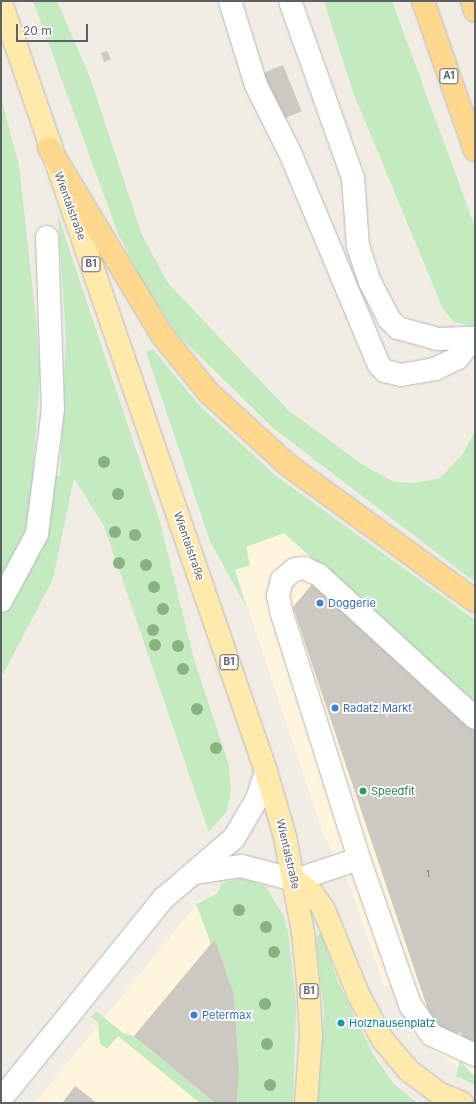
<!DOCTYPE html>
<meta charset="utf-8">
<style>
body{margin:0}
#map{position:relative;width:476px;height:1104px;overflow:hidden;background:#f1ede5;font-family:Inter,sans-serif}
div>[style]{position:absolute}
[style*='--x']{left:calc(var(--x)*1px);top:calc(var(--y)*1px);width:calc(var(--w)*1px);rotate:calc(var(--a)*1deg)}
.commercial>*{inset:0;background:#fff4dc}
.green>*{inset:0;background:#c4eac0}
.building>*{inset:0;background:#ccc8c2;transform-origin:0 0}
.roads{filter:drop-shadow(0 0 1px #b6b9bd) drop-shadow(0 0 1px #b6b9bd)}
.minor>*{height:22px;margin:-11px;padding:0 11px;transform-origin:11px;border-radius:11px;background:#fff}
.major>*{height:22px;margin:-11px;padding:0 11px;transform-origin:11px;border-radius:11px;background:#ffeaac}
.highway>*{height:22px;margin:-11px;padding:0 11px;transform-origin:11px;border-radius:11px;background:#ffd88e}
.trees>*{width:12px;height:12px;margin:-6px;border-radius:50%;background:#87b480}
.dots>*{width:11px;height:11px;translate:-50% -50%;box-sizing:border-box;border:2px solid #fff;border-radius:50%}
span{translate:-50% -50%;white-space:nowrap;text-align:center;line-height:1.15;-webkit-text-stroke:3.5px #fff;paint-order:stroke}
.number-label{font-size:9px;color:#797c7e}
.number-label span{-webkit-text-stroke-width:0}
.shield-label span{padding:1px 3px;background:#fff;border:1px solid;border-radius:3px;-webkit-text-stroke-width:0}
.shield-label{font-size:10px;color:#5d6267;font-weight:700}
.street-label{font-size:11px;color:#5d6267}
.shop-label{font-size:11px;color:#366cbe}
.left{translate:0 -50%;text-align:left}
.leisure-label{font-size:11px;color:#27864d}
.culture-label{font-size:11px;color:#0d838f}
.frame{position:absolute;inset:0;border:2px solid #5d6267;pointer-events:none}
.scale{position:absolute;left:16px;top:24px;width:72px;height:18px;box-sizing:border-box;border:2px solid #5d6267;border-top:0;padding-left:5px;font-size:12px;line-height:14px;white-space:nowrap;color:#5d6267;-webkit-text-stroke:3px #fff;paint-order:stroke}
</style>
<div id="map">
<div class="commercial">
<div style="clip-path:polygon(284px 533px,475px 706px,475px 1077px,461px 1061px,461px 1069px,413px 1035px,393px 985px,384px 987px,350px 886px,323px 833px,235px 570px,250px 565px,246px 546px)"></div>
<div style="clip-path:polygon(200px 900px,233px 908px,265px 1103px,35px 1103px)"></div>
</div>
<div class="green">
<div style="clip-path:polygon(33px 1px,57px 1px,91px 80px,141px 233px,168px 283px,288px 410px,363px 465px,394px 482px,416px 483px,440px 478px,463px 454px,475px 431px,475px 582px,273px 428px,176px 333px,141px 279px,117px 231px)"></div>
<div style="clip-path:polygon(324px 1px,392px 1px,475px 227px,475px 327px,454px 322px,443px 309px,353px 92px)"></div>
<div style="clip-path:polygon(1px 98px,19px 165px,36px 318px,40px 373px,33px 472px,60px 476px,66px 340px,58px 215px,160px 522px,194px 659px,229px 765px,231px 790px,227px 811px,209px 832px,104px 526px,74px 478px,53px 579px,1px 678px)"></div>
<div style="clip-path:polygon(153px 349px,198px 404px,275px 475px,475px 620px,475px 706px,284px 533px,246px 547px,250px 565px,235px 570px,246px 607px,210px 541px,146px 352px)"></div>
<div style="clip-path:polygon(243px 878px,266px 887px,283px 915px,288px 931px,296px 1006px,293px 1103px,237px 1103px,239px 1071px,234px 994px,215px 939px,211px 944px,196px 904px,217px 894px,222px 883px)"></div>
<div style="clip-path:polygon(321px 933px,338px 982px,373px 1054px,394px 1084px,417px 1103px,318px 1103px,324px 1014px,316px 937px)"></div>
<div style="clip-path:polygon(96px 1011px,123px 1033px,134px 1036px,215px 1103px,200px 1103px,118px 1036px,107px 1049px,100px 1044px,98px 1022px,91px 1017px)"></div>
<div style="clip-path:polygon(460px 1061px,475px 1077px,475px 1085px,456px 1076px)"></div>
</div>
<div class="building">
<div style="clip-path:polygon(107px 51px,111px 59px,104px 62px,101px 53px)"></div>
<div style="left:283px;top:65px;width:50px;height:22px;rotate:68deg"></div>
<div style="clip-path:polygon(314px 582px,475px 728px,475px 1043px,465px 1046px,461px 1032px,448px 1037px,431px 1019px,293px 607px)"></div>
<div style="clip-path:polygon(215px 939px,234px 994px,239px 1071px,237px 1103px,215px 1103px,134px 1036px)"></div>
<div style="clip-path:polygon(75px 1086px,97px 1103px,62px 1103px)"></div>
</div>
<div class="roads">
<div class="minor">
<div style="--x:230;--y:1;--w:88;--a:72.8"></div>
<div style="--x:256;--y:85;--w:78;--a:63.4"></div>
<div style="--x:291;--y:155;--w:228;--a:67.3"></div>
<div style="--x:379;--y:365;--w:8;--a:45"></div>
<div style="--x:385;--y:371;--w:16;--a:14"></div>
<div style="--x:401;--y:375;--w:35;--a:-10"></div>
<div style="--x:435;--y:369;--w:25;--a:-26"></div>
<div style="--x:458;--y:358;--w:25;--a:-53"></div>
<div style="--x:290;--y:1;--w:188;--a:70.4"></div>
<div style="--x:353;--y:178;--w:68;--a:85.8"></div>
<div style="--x:358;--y:246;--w:38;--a:72"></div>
<div style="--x:370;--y:282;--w:42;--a:62.8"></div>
<div style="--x:389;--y:319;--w:13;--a:45"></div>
<div style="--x:398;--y:328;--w:41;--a:15.4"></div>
<div style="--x:438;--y:339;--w:37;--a:-2"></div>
<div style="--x:1;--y:601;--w:76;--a:-61.8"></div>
<div style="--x:37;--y:534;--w:126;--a:-82.7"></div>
<div style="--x:53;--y:409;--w:172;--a:-92"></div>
<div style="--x:475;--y:718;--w:212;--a:-137.5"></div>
<div style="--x:319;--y:575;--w:17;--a:-155"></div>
<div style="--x:304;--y:568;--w:9;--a:174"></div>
<div style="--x:295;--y:569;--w:17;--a:140"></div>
<div style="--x:282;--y:580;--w:16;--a:105"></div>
<div style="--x:278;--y:595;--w:16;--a:79"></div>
<div style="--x:281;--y:611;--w:260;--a:72.5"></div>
<div style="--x:359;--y:859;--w:155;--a:70.7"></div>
<div style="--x:410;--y:1005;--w:37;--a:54"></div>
<div style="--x:432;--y:1035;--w:47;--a:24.9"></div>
<div style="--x:194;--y:873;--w:48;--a:-8.5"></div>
<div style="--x:241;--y:866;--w:56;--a:14.5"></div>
<div style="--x:295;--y:880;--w:67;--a:-18.2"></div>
<div style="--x:1;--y:1099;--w:259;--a:-51"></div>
<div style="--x:164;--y:898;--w:92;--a:-40.6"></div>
<div style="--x:234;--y:838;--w:45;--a:-59.5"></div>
<div style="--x:257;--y:799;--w:29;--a:-72"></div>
</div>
<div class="major">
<div style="--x:1;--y:2;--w:813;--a:70.99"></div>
<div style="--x:266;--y:771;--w:69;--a:73.9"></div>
<div style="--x:285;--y:837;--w:97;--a:79.3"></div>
<div style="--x:303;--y:932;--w:51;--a:84.4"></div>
<div style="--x:308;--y:983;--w:53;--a:86.8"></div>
<div style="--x:311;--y:1036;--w:67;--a:94.3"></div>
<div style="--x:295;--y:880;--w:23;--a:38"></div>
<div style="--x:313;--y:894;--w:19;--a:55"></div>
<div style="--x:324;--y:910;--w:93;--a:67.9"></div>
<div style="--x:359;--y:996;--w:50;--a:61.4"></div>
<div style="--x:383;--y:1040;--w:39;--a:50"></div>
<div style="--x:408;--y:1070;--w:40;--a:37"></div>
<div style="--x:440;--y:1094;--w:24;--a:22"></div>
</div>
<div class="highway">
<div style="--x:423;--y:1;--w:158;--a:70.8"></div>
<div style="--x:472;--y:1;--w:10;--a:73"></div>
<div style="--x:49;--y:148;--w:218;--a:58.9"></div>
<div style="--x:162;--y:335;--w:75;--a:51"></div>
<div style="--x:209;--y:393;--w:107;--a:42.3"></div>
<div style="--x:288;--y:465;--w:231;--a:36"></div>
</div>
</div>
<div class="trees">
<div style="left:104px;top:462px"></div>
<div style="left:118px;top:494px"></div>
<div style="left:115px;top:532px"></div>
<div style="left:135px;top:535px"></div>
<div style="left:119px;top:563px"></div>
<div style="left:146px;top:565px"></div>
<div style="left:154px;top:587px"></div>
<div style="left:163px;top:609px"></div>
<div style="left:153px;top:630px"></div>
<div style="left:155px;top:645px"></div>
<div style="left:178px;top:646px"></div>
<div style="left:183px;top:669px"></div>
<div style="left:197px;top:709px"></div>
<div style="left:216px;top:748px"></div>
<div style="left:239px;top:910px"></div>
<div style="left:266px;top:927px"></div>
<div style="left:274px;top:952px"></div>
<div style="left:265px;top:1004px"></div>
<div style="left:267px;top:1044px"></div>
<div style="left:270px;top:1085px"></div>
</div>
<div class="dots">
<div style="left:320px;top:603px;background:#3f7fe0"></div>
<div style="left:335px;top:708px;background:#3f7fe0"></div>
<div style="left:363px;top:791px;background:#2e9e5b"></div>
<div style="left:194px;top:1015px;background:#3f7fe0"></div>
<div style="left:341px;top:1023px;background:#0f9aa8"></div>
</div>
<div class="number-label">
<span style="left:428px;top:874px">1</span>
</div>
<div class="shield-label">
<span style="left:449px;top:76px">A1</span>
<span style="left:91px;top:264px">B1</span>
<span style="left:229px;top:662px">B1</span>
<span style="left:309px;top:991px">B1</span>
</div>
<div class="street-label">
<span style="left:70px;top:206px;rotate:70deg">Wientalstraße</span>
<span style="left:189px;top:546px;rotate:71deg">Wientalstraße</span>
<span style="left:288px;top:854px;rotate:77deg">Wientalstraße</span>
</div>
<div class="shop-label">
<span class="left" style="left:328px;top:603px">Doggerie</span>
<span class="left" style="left:343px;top:708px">Radatz Markt</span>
<span class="left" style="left:202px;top:1015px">Petermax</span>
</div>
<div class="leisure-label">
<span class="left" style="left:371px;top:791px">Speedfit</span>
</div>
<div class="culture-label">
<span class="left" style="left:349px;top:1023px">Holzhausenplatz</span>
</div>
<div class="frame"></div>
<div class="scale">20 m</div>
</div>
